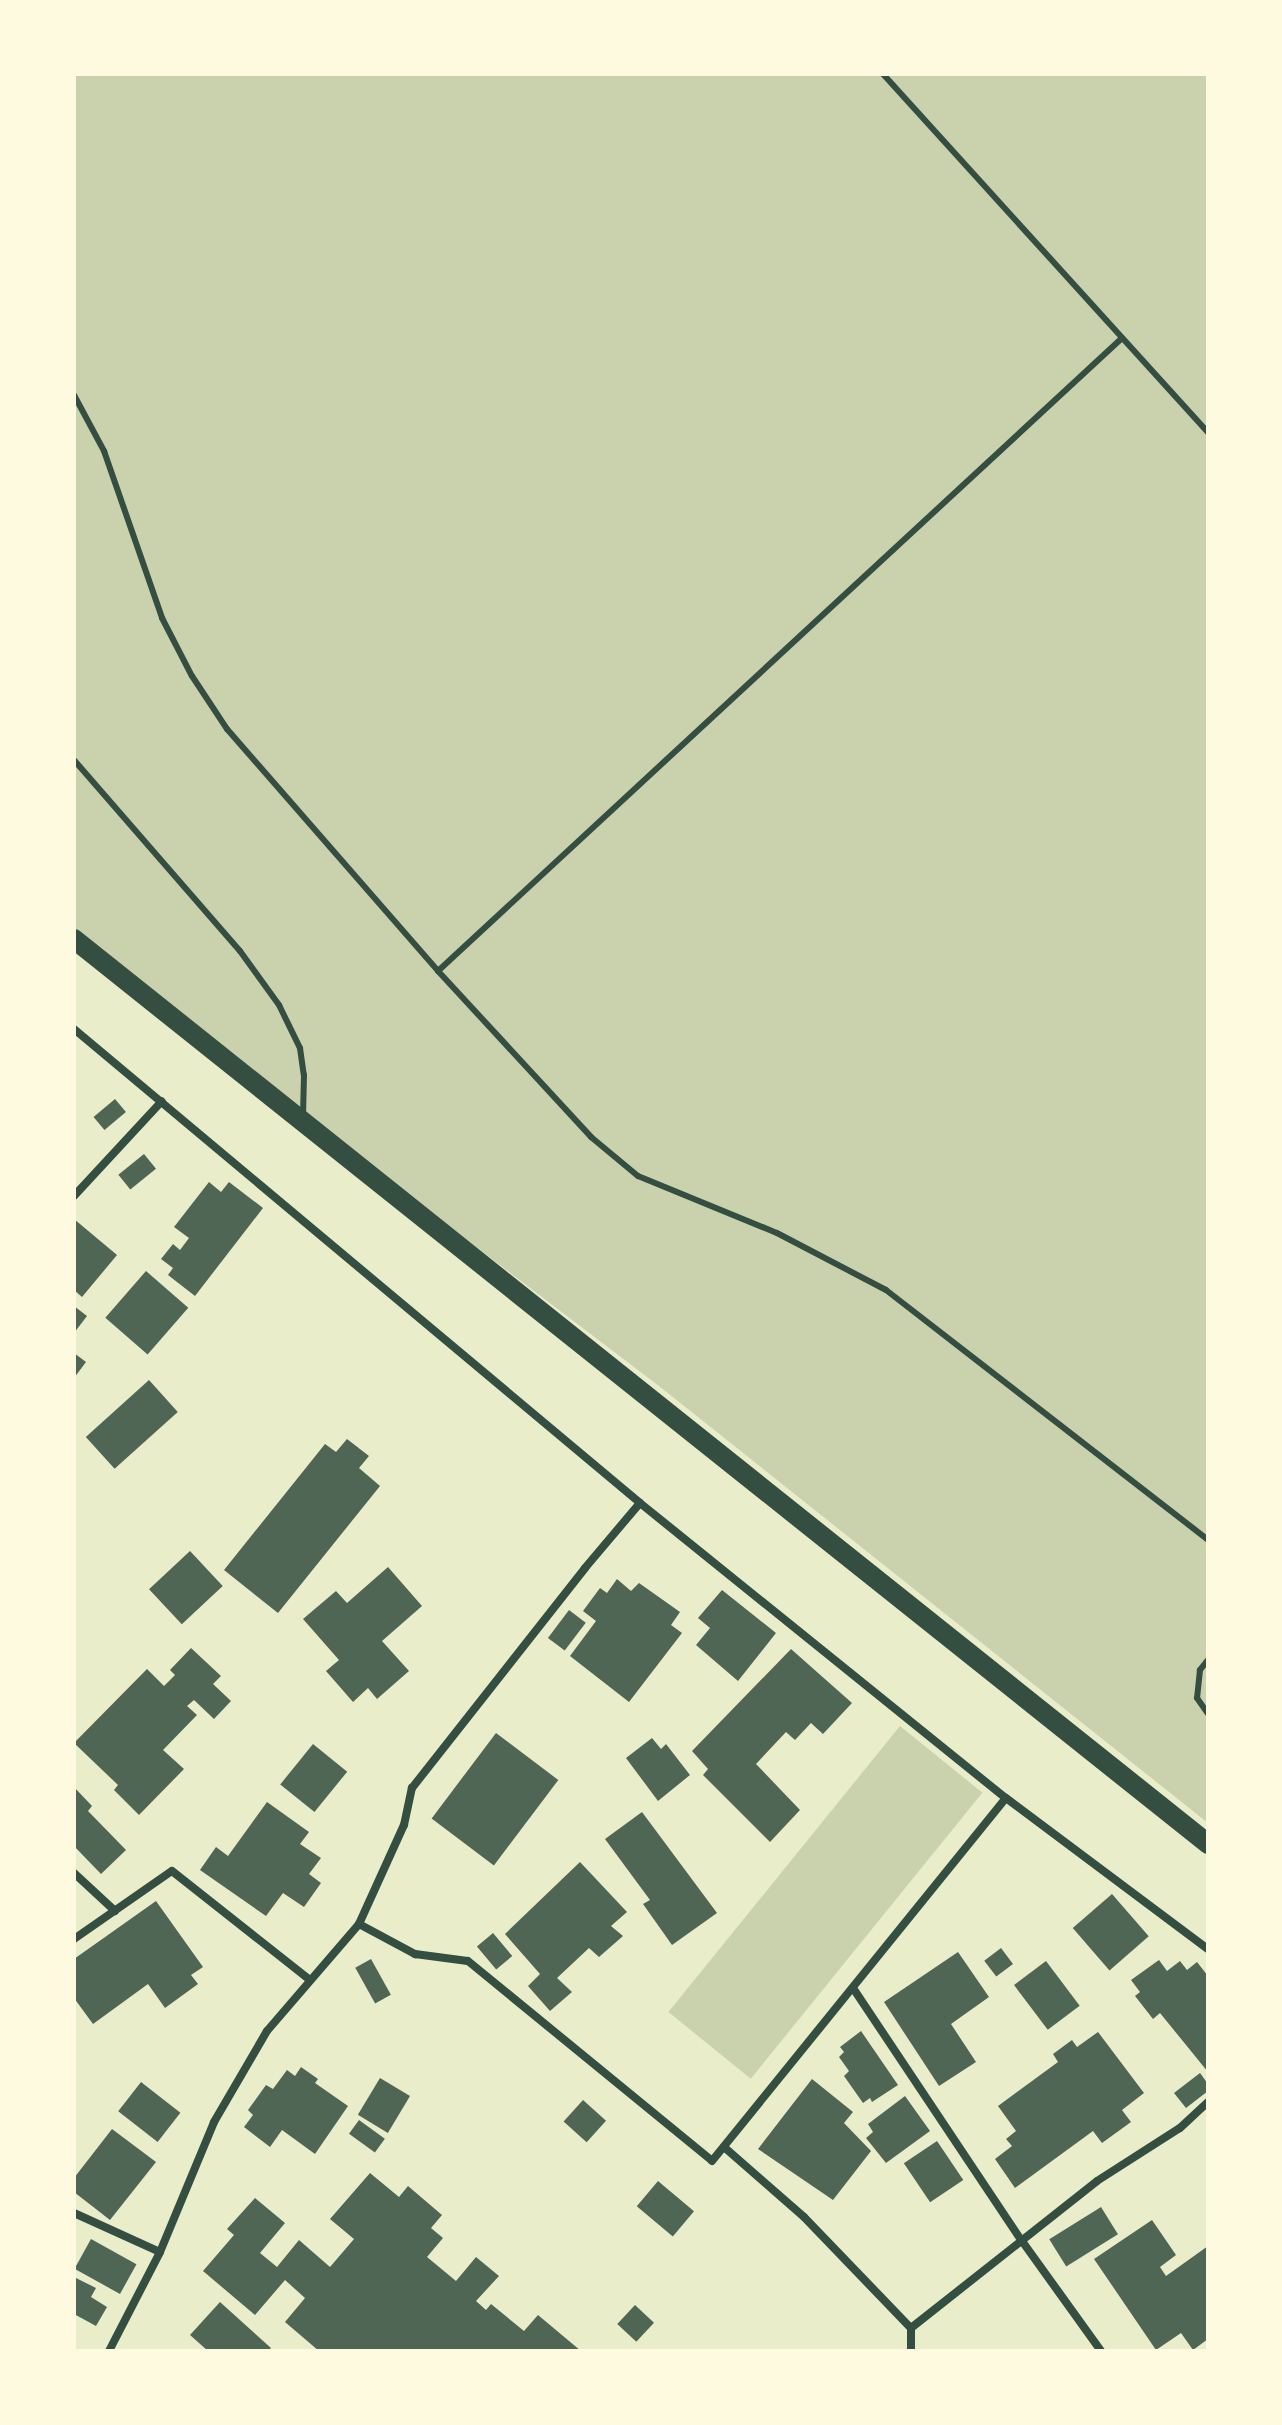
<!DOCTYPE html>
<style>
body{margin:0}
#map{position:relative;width:1282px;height:2425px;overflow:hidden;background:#e9edc9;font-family:"Playfair Display",serif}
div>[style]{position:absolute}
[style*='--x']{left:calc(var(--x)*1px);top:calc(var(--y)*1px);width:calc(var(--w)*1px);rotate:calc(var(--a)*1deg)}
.green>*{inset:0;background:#cad2ad;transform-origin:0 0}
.building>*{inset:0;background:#4f6655;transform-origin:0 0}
.service>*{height:6px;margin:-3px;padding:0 3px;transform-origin:3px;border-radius:3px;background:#344e41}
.minor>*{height:8px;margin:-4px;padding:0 4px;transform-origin:4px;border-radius:4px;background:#344e41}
.primary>*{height:20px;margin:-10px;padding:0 10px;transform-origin:10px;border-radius:10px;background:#344e41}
span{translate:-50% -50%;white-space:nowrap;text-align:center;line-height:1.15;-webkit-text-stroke:6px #fefae0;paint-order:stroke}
.frame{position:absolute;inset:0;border:76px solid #fefae0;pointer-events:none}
</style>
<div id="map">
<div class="green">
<div style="clip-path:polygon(74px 74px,1208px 74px,1208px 1823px,659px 1386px,74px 941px)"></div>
<div style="left:900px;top:1726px;width:106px;height:368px;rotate:39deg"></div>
</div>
<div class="building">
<div style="left:115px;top:1099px;width:17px;height:28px;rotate:50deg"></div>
<div style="left:144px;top:1154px;width:19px;height:33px;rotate:51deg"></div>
<div style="clip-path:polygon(209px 1182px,221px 1192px,229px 1182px,263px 1208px,195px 1296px,168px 1275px,173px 1268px,161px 1259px,173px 1244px,180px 1250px,189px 1238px,174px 1227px)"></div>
<div style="clip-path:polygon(74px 1219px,117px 1255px,82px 1297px,74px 1290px)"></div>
<div style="left:146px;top:1271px;width:56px;height:62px;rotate:41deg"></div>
<div style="clip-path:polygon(74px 1306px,87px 1316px,74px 1333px)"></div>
<div style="clip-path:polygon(74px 1353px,86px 1362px,74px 1378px)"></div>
<div style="left:149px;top:1380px;width:43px;height:85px;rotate:48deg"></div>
<div style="clip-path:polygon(347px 1439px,369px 1456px,359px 1468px,380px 1486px,278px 1613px,224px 1570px,325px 1444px,336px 1452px)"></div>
<div style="left:190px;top:1551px;width:48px;height:56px;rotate:47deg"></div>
<div style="clip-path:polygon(388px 1567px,422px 1606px,382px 1641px,409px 1671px,377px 1699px,368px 1688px,353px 1702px,326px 1671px,339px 1660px,303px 1619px,336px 1591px,347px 1603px)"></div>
<div style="clip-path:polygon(617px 1579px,631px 1591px,639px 1583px,680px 1612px,671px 1625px,682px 1633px,629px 1702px,570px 1656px,596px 1621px,583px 1611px,600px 1588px,607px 1593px)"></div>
<div style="clip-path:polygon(722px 1590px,776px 1633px,738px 1681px,696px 1645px,710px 1628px,698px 1618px)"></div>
<div style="left:569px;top:1610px;width:21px;height:35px;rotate:37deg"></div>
<div style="clip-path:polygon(191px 1648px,221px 1676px,213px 1684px,231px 1701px,214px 1719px,194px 1700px,187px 1706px,197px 1715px,163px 1750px,184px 1769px,139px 1815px,114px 1790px,118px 1785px,74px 1743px,147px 1669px,164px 1686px,175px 1675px,170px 1670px)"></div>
<div style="clip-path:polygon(791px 1649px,852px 1703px,823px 1734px,811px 1723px,795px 1740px,786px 1732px,756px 1764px,800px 1810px,770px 1842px,703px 1775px,708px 1769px,692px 1751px)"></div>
<div style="left:496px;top:1733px;width:78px;height:107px;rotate:37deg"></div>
<div style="clip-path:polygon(652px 1738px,661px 1749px,666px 1744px,690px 1775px,658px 1801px,626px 1758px)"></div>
<div style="left:313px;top:1744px;width:44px;height:52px;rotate:39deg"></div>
<div style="clip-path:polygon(74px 1787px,92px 1806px,88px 1811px,126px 1850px,101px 1874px,74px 1846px)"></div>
<div style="clip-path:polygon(267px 1802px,309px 1832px,300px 1844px,321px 1858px,309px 1874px,321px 1883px,304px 1907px,283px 1893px,266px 1916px,200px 1870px,216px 1847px,228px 1856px)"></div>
<div style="clip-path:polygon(642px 1812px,717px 1913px,672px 1945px,643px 1904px,650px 1900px,605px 1839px)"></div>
<div style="clip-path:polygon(580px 1862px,627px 1912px,611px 1926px,623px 1936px,599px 1957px,589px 1948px,557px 1978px,572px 1992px,550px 2011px,528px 1986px,540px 1974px,505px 1934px)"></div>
<div style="left:1112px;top:1894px;width:56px;height:52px;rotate:49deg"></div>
<div style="clip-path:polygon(156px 1901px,203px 1967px,191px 1975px,198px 1984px,165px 2008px,148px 1984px,93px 2024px,74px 1998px,74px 1959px)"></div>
<div style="left:493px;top:1933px;width:30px;height:21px;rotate:50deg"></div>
<div style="left:1001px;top:1948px;width:20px;height:21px;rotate:53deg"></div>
<div style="clip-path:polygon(958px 1952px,989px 1997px,951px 2024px,976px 2062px,939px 2086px,884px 2002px)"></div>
<div style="left:371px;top:1959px;width:41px;height:18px;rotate:61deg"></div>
<div style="clip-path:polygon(1159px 1960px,1167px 1971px,1180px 1961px,1187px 1970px,1197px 1962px,1208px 1976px,1208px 2072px,1160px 2013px,1153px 2019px,1135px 1996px,1140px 1992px,1131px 1980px)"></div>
<div style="left:1046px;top:1961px;width:56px;height:40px;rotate:53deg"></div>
<div style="clip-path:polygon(861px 2031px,898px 2085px,872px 2102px,870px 2098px,863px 2103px,844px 2076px,849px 2071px,839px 2057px,844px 2052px,840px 2047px)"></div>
<div style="clip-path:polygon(1098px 2032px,1144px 2093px,1122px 2110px,1131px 2122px,1102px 2143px,1093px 2131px,1015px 2188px,995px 2159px,1012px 2146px,1006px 2139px,1016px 2131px,998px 2106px,1058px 2062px,1053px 2054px,1072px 2040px,1077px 2047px)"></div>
<div style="clip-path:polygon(301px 2067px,318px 2079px,315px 2083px,348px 2106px,315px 2154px,282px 2130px,270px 2147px,244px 2127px,253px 2115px,248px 2110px,266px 2085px,273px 2089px,287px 2070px,295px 2076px)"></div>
<div style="clip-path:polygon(1200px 2073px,1208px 2084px,1208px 2091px,1186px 2108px,1174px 2093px)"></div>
<div style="left:380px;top:2078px;width:35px;height:43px;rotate:31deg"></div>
<div style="clip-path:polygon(812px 2079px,853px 2112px,844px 2123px,871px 2151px,833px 2200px,758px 2149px)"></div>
<div style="left:141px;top:2082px;width:50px;height:37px;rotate:38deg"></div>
<div style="clip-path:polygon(905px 2096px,930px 2131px,886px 2163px,866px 2138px,873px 2132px,868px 2124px)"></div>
<div style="left:583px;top:2100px;width:31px;height:29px;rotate:42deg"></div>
<div style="left:359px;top:2120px;width:32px;height:17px;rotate:36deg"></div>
<div style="clip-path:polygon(112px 2129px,156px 2162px,110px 2220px,74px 2192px,74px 2178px)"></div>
<div style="left:937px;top:2141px;width:47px;height:40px;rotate:56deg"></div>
<div style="clip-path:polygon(370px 2173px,399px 2197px,408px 2186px,442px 2215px,431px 2228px,443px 2238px,427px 2257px,456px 2281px,476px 2257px,499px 2276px,476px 2301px,486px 2310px,491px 2304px,524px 2331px,538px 2315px,581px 2351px,319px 2351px,285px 2322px,305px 2298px,285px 2280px,255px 2315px,203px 2271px,234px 2235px,227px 2229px,255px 2198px,285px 2223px,260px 2253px,277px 2267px,299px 2240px,330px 2267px,354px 2239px,330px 2219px)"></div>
<div style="left:658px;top:2181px;width:47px;height:33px;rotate:40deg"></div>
<div style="left:1101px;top:2207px;width:32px;height:61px;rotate:58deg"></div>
<div style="clip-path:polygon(1152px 2220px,1176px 2255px,1160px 2267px,1166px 2276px,1208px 2246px,1208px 2339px,1193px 2350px,1181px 2333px,1156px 2350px,1094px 2259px)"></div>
<div style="left:91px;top:2239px;width:52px;height:34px;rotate:29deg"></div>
<div style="clip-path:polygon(74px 2277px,96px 2288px,91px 2297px,107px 2307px,96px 2326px,74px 2314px)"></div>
<div style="clip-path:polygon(220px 2302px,271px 2348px,268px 2351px,208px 2351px,190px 2335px)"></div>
<div style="left:635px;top:2305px;width:26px;height:26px;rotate:43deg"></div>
</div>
<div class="service">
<div style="--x:883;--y:74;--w:484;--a:47.8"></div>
<div style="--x:74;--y:395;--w:64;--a:61.8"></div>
<div style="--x:104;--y:451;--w:177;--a:70.8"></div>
<div style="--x:162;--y:618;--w:65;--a:62.7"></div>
<div style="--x:192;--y:676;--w:64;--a:56.6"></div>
<div style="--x:227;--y:729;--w:321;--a:48.9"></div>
<div style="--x:438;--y:971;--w:226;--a:47.3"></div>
<div style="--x:591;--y:1137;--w:61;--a:39.7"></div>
<div style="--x:638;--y:1176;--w:150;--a:22.3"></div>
<div style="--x:777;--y:1233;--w:123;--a:27.6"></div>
<div style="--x:886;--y:1290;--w:408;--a:37.8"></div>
<div style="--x:74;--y:760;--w:253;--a:49"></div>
<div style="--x:240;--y:951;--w:67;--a:54.2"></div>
<div style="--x:279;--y:1005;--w:48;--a:64"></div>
<div style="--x:300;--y:1048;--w:27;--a:82"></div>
<div style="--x:304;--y:1075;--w:42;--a:91.4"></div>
<div style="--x:438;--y:971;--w:932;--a:-42.78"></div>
<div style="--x:1208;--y:1660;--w:13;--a:129"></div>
<div style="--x:1200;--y:1670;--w:28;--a:96"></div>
<div style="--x:1197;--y:1698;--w:19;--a:55"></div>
</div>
<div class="minor">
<div style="--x:74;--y:1029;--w:738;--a:39.94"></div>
<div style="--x:640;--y:1503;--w:470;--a:38.9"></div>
<div style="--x:1006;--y:1798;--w:252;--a:36.8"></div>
<div style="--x:74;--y:1196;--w:129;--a:-47.2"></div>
<div style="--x:74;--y:1873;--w:56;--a:42.8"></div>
<div style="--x:359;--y:1924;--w:64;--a:28.2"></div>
<div style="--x:415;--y:1954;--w:53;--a:7.5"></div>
<div style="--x:468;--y:1961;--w:315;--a:39.3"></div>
<div style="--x:712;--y:2161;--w:467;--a:-51"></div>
<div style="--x:74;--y:1939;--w:119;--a:-34.8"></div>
<div style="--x:172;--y:1871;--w:176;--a:38.3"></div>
<div style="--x:853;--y:1988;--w:304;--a:56.3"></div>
<div style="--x:1022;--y:2241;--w:135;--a:54.3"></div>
<div style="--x:724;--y:2147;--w:106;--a:41.2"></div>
<div style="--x:804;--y:2217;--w:154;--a:46.1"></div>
<div style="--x:74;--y:2213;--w:94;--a:24.4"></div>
<div style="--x:109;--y:2351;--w:111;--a:-62.7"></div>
<div style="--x:160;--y:2252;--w:141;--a:-67.4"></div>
<div style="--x:214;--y:2122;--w:105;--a:-59.8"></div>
<div style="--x:267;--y:2031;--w:141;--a:-49.3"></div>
<div style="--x:359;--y:1924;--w:109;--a:-65.6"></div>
<div style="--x:404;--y:1825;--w:38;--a:-78"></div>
<div style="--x:412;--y:1788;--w:280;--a:-51.8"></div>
<div style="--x:585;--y:1568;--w:85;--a:-49.8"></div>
<div style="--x:911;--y:2351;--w:23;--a:-90"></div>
<div style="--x:911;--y:2328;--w:237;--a:-38.3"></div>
<div style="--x:1097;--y:2181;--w:98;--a:-32.6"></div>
<div style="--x:1180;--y:2128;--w:38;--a:-43"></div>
</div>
<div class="primary">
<div style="--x:74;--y:939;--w:1451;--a:38.59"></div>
</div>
<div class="frame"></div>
</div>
